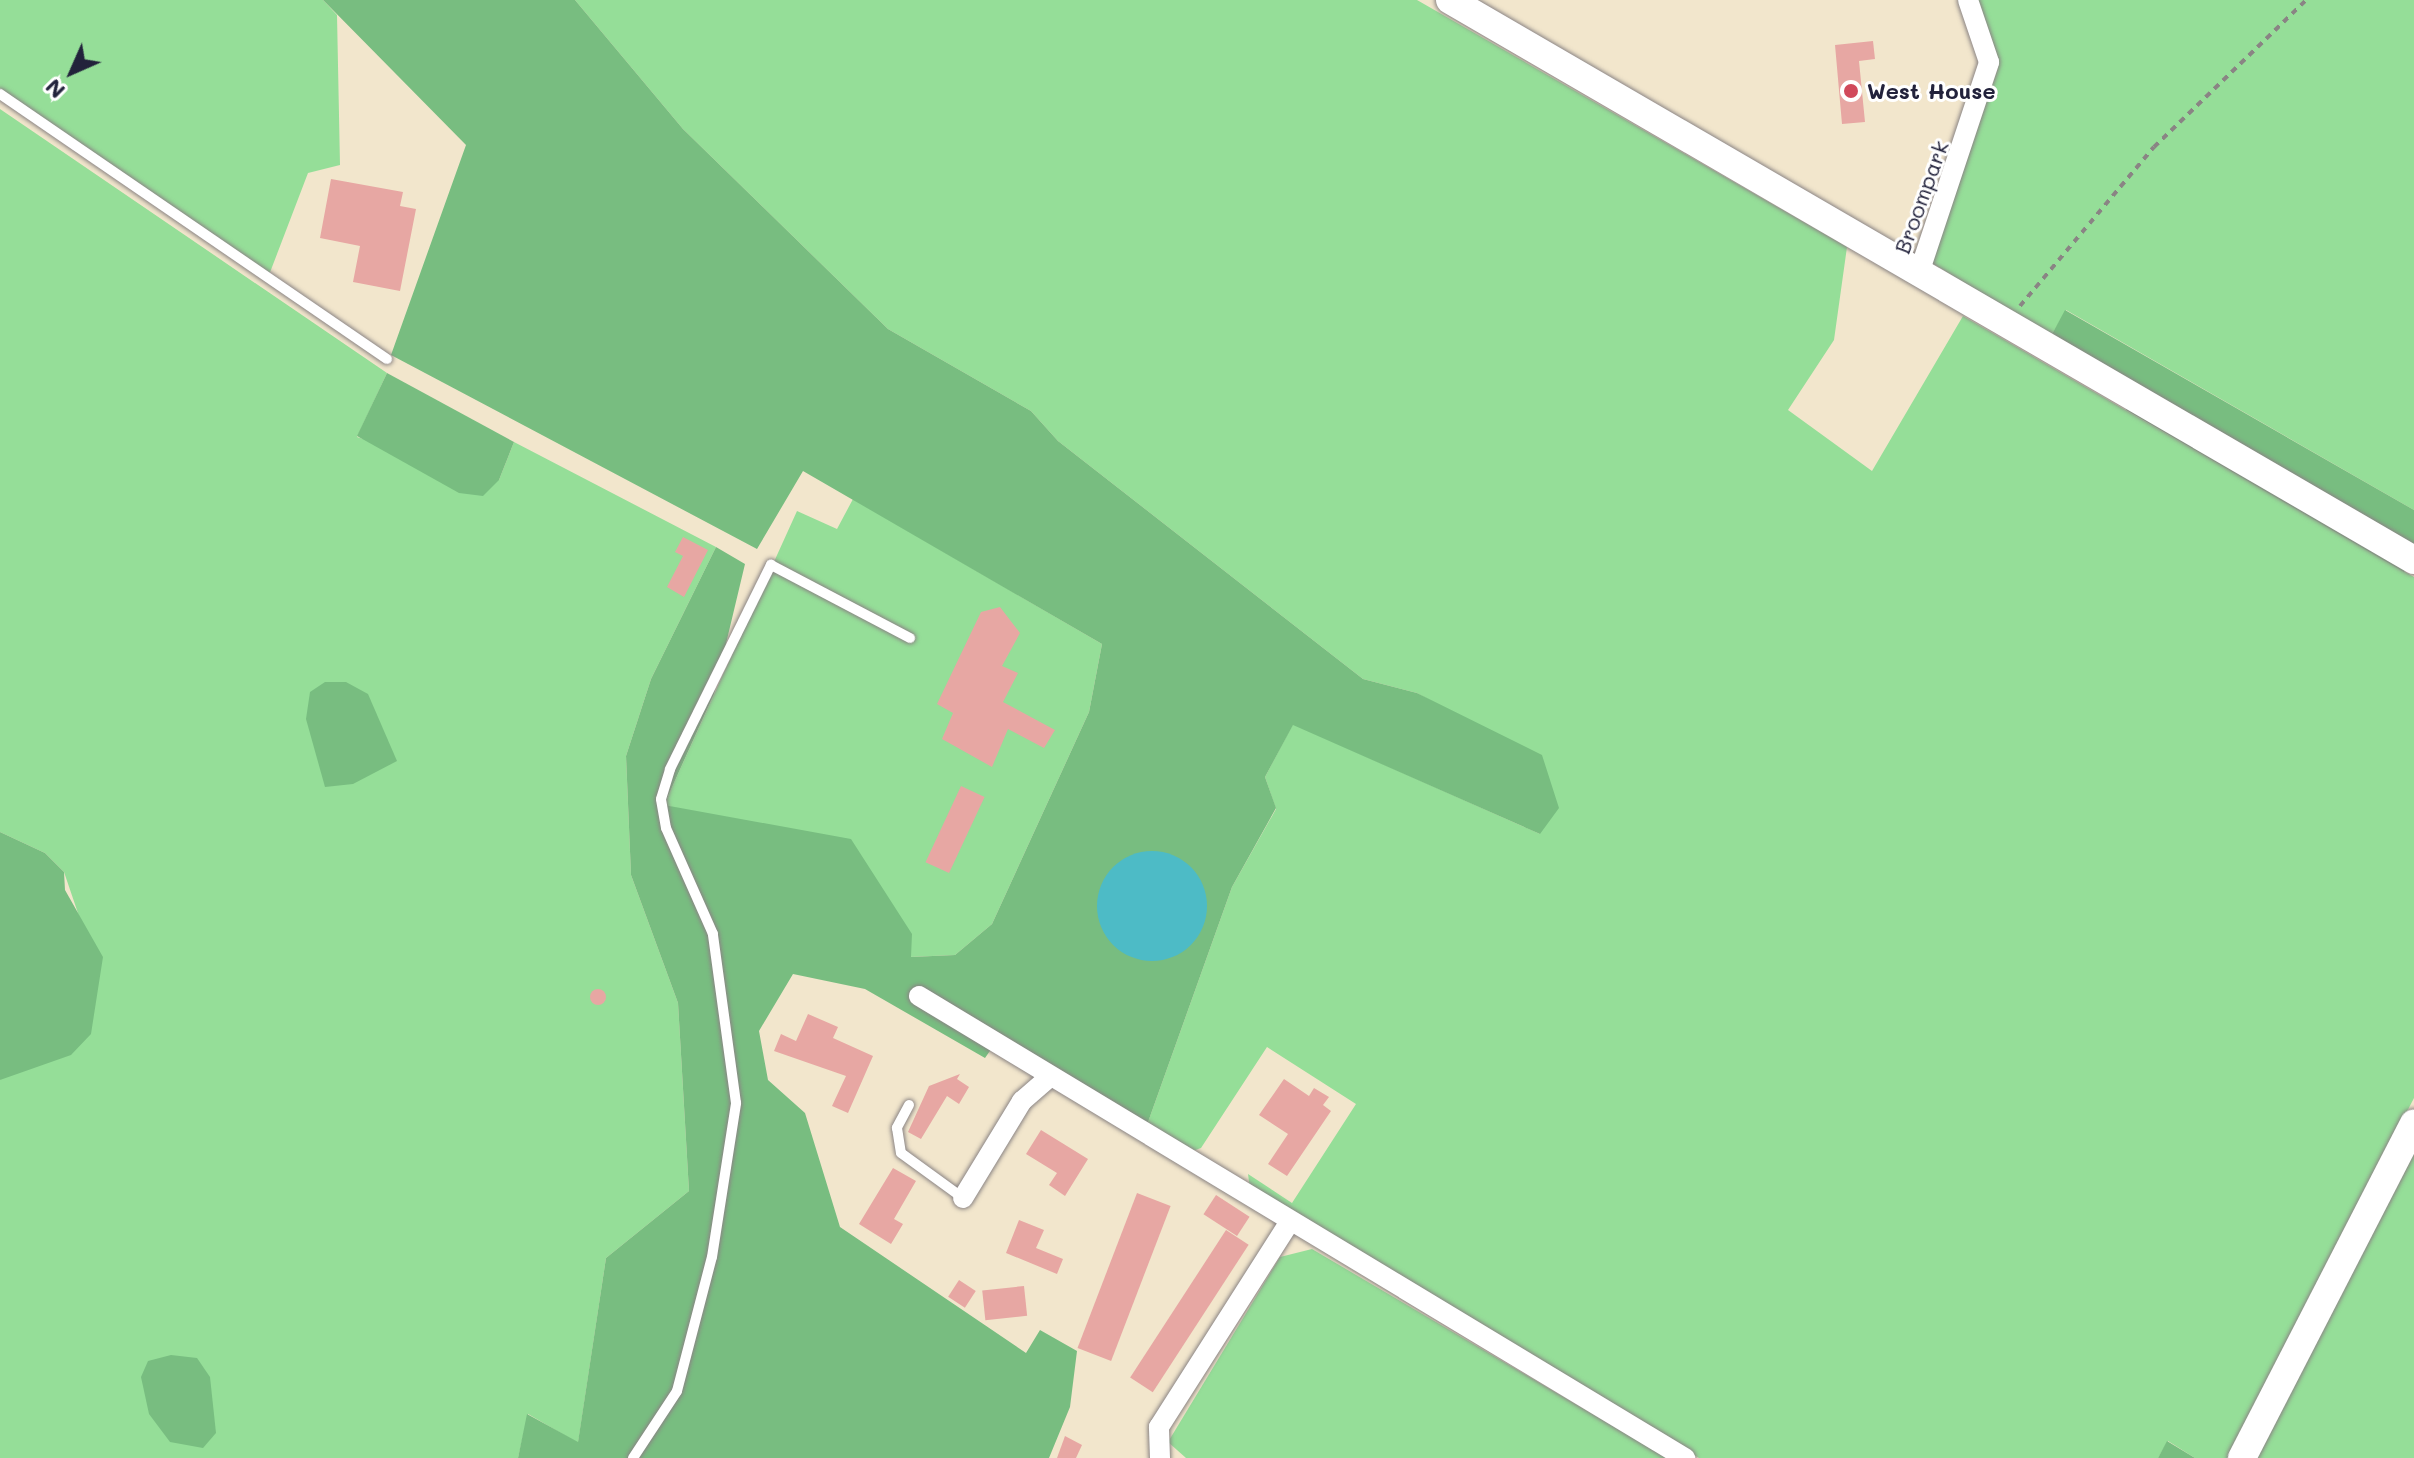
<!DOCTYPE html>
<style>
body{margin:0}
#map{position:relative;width:2414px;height:1458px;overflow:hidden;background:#f2e6cc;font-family:Mali,sans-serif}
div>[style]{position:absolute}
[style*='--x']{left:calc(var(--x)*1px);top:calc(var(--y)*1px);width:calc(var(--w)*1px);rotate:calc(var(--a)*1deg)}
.green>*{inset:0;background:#95de98}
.forest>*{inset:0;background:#78bd80}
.water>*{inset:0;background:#4dbbc6}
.round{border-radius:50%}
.building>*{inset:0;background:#e7a7a3;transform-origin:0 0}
.path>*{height:4px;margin-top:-2px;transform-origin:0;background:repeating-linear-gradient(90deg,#8a8484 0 6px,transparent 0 12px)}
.roads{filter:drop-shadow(0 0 2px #8a8484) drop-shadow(0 0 2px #8a8484)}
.service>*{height:10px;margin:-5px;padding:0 5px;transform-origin:5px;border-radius:5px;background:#fff}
.minor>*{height:20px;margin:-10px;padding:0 10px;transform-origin:10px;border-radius:10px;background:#fff}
.secondary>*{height:28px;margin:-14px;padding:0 14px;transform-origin:14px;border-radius:14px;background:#fff}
.dots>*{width:22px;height:22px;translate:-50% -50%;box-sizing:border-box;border:4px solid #fff;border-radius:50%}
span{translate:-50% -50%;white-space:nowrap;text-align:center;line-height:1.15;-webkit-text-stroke:6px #fff;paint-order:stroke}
.poi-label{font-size:22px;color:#22223b;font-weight:700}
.left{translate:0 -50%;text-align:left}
.street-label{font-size:22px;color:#22223b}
.north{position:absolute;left:32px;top:32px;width:80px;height:80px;-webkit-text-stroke:6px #fff;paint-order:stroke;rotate:225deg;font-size:22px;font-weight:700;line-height:32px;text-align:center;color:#22223b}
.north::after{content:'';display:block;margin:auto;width:28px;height:36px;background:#22223b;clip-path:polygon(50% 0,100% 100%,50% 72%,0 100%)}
</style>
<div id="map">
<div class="green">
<div style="clip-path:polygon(0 0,323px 0,337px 15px,340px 165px,308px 173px,269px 275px,0 91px)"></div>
<div style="clip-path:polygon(575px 0,1417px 0,1847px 247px,1834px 340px,1788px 410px,1872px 471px,1963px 316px,2414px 577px,2414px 1098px,2228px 1458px,2195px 1458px,2168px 1441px,2158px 1458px,1699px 1458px,1250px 1189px,1248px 1174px,1292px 1203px,1356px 1104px,1267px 1047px,1201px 1148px,1187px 1153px,1147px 1125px,1232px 887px,1276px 809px,1265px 777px,1293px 724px,1540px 834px,1458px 716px,1417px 693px,1363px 679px,1058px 441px,1031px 411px,888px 329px,683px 129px)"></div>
<div style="clip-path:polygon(1976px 0,2414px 0,2414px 510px,2066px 310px,2051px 336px,1932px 263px,1998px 68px)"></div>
<div style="clip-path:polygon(0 109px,387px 373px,357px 437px,499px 480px,514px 442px,716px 547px,651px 679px,626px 756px,631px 875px,678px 1003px,689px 1191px,606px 1258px,578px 1443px,528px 1414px,518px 1458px,0 1458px,0 1080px,81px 922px,64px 872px,45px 853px,0 832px)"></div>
<div style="clip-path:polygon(853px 499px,1102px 644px,1089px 712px,992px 924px,955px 955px,910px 957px,728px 821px,664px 805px,797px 511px,837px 529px)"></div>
<div style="clip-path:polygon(2414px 1152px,2414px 1458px,2255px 1458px)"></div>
<div style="clip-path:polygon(1312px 1249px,1667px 1458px,1186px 1458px,1168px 1442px,1280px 1257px)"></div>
</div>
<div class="forest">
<div style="clip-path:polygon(323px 0,575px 0,683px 129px,888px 329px,1031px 411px,1058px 441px,1363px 679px,1417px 693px,1542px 755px,1559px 808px,1540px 834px,1293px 725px,1265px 777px,1276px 808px,1232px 887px,1147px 1125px,1001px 1035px,985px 1058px,865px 989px,793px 974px,759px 1031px,768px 1080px,805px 1113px,840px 1227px,1026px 1353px,1040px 1330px,1077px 1351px,1070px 1407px,1049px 1458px,518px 1458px,527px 1414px,578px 1442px,606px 1258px,689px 1191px,678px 1003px,631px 875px,626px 756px,651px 679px,716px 547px,745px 564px,714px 694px,664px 805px,851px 839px,912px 934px,911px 957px,955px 955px,992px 924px,1089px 712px,1102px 644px,803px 471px,757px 549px,391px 355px,466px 145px)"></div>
<div style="clip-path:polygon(2065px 310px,2414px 510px,2414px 555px,2404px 572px,2126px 410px,2137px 386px,2051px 336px)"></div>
<div style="clip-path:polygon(387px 373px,514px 442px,499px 480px,483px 496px,459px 493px,357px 436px)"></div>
<div style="clip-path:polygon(325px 682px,346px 682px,368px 694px,397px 761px,353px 784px,325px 787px,306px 719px,310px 692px)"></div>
<div style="clip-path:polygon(0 832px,45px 853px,64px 872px,65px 890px,103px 957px,91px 1034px,71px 1055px,0 1080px)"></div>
<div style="clip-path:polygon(171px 1355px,197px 1358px,210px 1377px,216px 1433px,203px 1448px,170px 1442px,149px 1414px,141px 1377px,148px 1361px)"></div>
<div style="clip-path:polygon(2167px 1441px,2195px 1458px,2158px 1458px)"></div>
</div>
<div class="water">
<div class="round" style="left:1097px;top:851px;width:110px;height:110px"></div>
</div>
<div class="building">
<div style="clip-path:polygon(1873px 41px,1875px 59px,1859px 61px,1865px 122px,1842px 124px,1835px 45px)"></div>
<div style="clip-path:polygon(331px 179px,403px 192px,400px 206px,416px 209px,400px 291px,353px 282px,360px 246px,320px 238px)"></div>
<div style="clip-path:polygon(683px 537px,708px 550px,684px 597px,667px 587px,683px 556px,675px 552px)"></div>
<div style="clip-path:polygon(1000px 607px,1020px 633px,1002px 666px,1018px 673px,1003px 702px,1055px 730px,1044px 748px,1008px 729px,992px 767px,942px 739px,953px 713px,937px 704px,981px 612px)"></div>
<div style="left:961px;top:786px;width:26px;height:84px;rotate:25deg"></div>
<div class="round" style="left:590px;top:989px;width:16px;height:16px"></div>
<div style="clip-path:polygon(808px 1014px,838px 1027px,833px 1038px,873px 1056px,848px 1113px,832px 1106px,846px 1076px,774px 1051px,781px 1034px,796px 1041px)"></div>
<div style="clip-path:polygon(960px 1074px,957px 1079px,969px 1087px,959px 1104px,947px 1096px,921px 1139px,908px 1132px,929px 1086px)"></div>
<div style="clip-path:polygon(1284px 1079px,1309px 1096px,1314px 1088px,1329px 1097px,1323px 1105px,1331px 1111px,1287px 1176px,1268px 1164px,1288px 1134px,1259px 1115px)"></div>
<div style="clip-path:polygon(1041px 1130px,1088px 1159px,1065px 1196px,1049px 1185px,1057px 1173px,1026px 1154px)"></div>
<div style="clip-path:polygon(893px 1168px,916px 1181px,894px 1219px,903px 1224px,891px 1244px,859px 1224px)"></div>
<div style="left:1137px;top:1193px;width:36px;height:166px;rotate:21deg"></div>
<div style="left:1216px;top:1195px;width:40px;height:23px;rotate:33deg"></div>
<div style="clip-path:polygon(1019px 1220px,1044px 1230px,1036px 1248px,1063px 1259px,1057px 1274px,1006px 1253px)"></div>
<div style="left:1226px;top:1230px;width:27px;height:176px;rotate:33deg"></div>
<div style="left:959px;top:1280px;width:20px;height:20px;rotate:33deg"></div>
<div style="left:1024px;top:1286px;width:30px;height:42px;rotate:84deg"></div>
<div style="clip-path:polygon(1065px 1436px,1082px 1445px,1076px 1458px,1057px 1458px)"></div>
</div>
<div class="path">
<div style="--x:2020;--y:306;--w:208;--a:-49.9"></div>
<div style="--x:2154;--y:147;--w:211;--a:-44"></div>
</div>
<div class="roads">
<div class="service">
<div style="--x:0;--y:94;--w:469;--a:34.4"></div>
<div style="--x:909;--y:1105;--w:26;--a:118"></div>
<div style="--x:897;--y:1128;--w:25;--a:81"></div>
<div style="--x:901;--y:1153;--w:77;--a:36"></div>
<div style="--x:633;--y:1458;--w:80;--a:-56.7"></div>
<div style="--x:677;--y:1391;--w:138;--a:-75.4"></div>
<div style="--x:712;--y:1257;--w:156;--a:-81.1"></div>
<div style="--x:736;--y:1103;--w:171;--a:-97.8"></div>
<div style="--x:713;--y:934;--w:116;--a:-113.9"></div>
<div style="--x:666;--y:828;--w:29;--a:-100"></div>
<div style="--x:661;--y:799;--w:31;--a:-73"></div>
<div style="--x:670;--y:769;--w:228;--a:-63.7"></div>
<div style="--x:771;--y:565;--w:157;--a:27.7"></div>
</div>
<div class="minor">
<div style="--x:1919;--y:273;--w:222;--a:-71.6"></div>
<div style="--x:1989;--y:62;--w:65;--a:-108.7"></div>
<div style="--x:919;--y:996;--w:895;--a:31.1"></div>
<div style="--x:963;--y:1198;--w:114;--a:-58.7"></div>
<div style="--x:1022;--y:1101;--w:37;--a:-41"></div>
<div style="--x:1160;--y:1458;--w:31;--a:-92"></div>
<div style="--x:1159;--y:1427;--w:242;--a:-57.5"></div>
</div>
<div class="secondary">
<div style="--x:1450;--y:0;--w:1115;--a:30.15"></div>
<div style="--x:2242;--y:1458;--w:376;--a:-62.8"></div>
</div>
</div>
<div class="dots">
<div style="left:1851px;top:91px;background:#d1495b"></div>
</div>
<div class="poi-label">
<span class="left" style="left:1867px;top:91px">West House</span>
</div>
<div class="street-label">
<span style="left:1921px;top:197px;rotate:-70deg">Broompark</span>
</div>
<div class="north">N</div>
</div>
